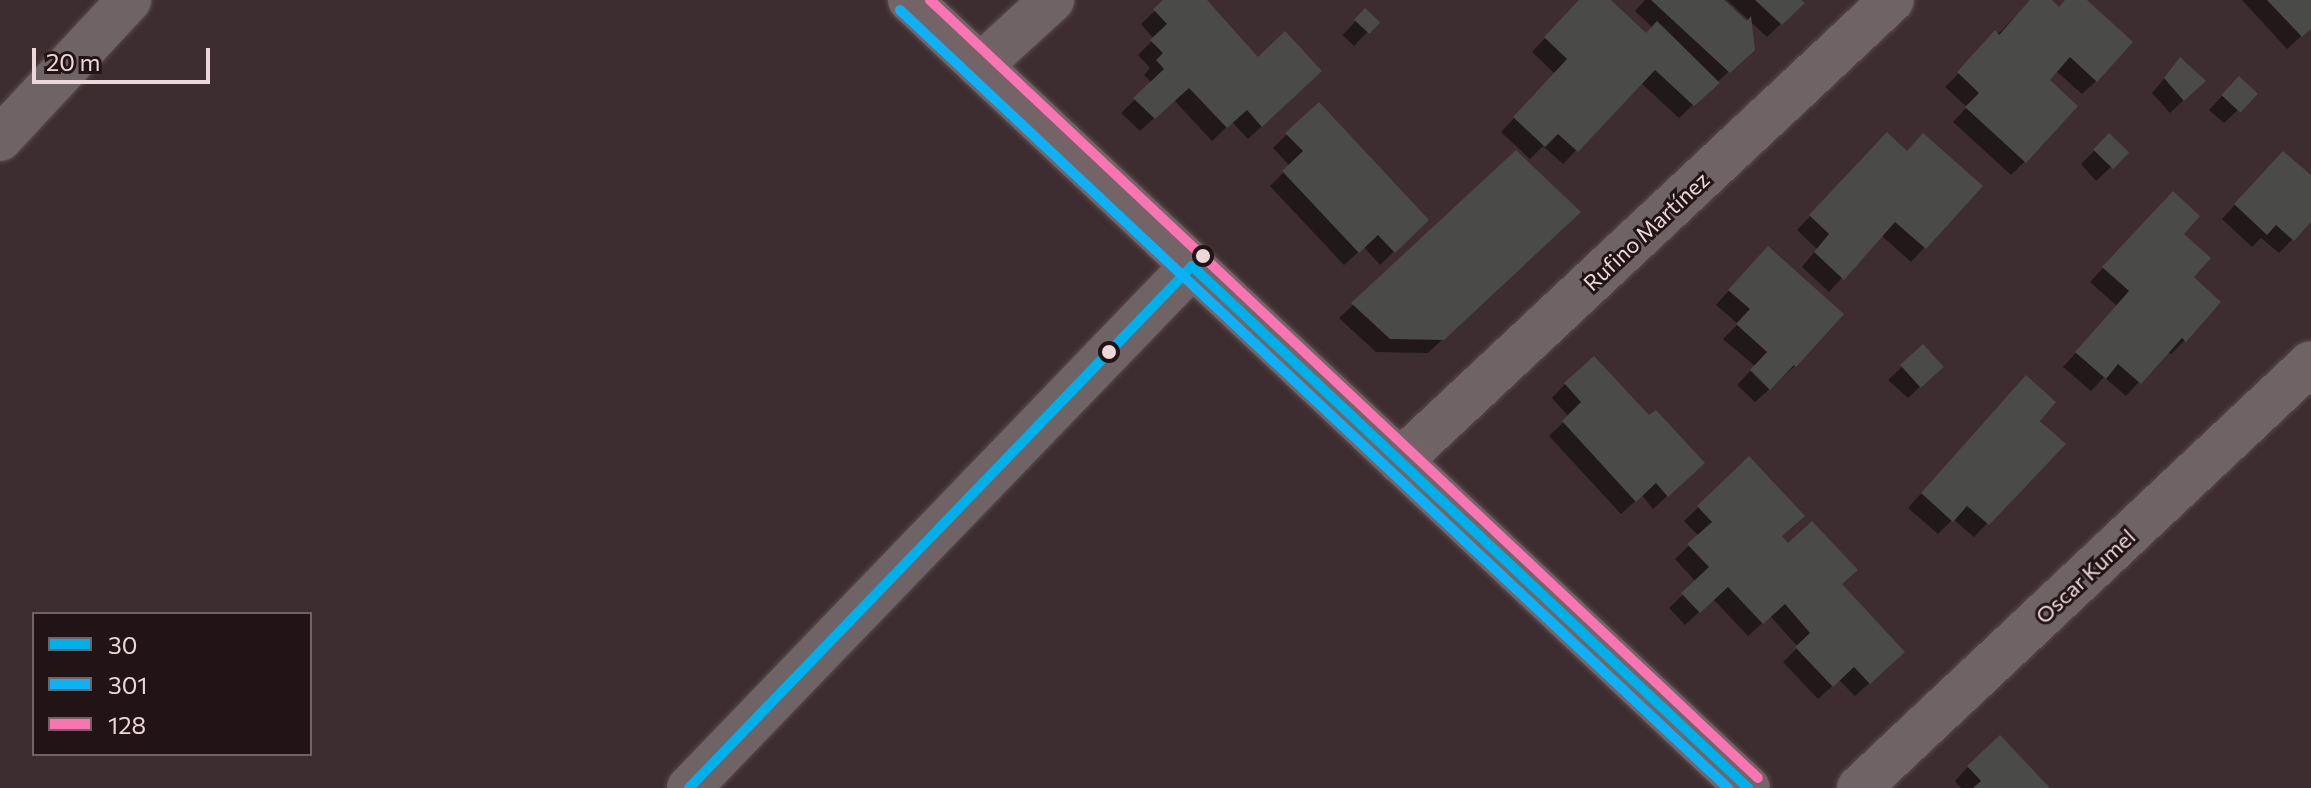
<!DOCTYPE html>
<meta charset="utf-8">
<style>
body{margin:0}
#map{position:relative;width:2311px;height:788px;overflow:hidden;background:#3e2d30;font-family:Commissioner,sans-serif}
div>[style]{position:absolute}
[style*='--x']{left:calc(var(--x)*1px);top:calc(var(--y)*1px);width:calc(var(--w)*1px);rotate:calc(var(--a)*1deg)}
.shadow>*{inset:0;background:#0007;transform-origin:0 0}
.building>*{inset:0;background:#4a4a48;transform-origin:0 0}
.roads{filter:drop-shadow(0 0 2px #584a4c) drop-shadow(0 0 2px #584a4c)}
.street>*{height:44px;margin:-22px;padding:0 22px;transform-origin:22px;border-radius:22px;background:#706366}
.secondary>*{height:44px;margin:-22px;padding:0 22px;transform-origin:22px;border-radius:22px;background:#746467}
.bus-1>*{height:10px;margin:-5px;padding:0 5px;transform-origin:5px;border-radius:5px;background:#00b0eb}
.bus-2>*{height:10px;margin:-5px;padding:0 5px;transform-origin:5px;border-radius:5px;background:#0eb1f5}
.bus-3>*{height:10px;margin:-5px;padding:0 5px;transform-origin:5px;border-radius:5px;background:#fa74b1}
.dots>*{width:22px;height:22px;translate:-50% -50%;box-sizing:border-box;border:4px solid #221416;border-radius:50%}
span{translate:-50% -50%;white-space:nowrap;text-align:center;line-height:1.15;-webkit-text-stroke:6px #221416;paint-order:stroke}
.street-label{font-size:22px;color:#ecd7da}
.legend{position:absolute;left:32px;top:612px;width:280px;height:144px;box-sizing:border-box;background:#221416;border:2px solid #736264;margin:0;padding:10px 14px;list-style:none;font-size:24px;color:#ecd7da}
.legend li{display:flex;align-items:center;gap:16px;height:40px}
.legend b{width:40px;border:2px solid #736264}
.scale{position:absolute;left:32px;top:48px;width:178px;height:36px;box-sizing:border-box;border:4px solid #ecd7da;border-top:0;padding-left:10px;font-size:24px;line-height:28px;white-space:nowrap;color:#ecd7da;-webkit-text-stroke:6px #221416;paint-order:stroke}
</style>
<div id="map">
<div class="shadow">
<div style="clip-path:polygon(1166px 0,1204px 0,1258px 59px,1306px 85px,1248px 139px,1232px 122px,1212px 141px,1174px 100px,1140px 131px,1121px 113px,1152px 83px,1144px 75px,1150px 68px,1138px 55px,1154px 39px,1141px 24px)"></div>
<div style="clip-path:polygon(1581px 0,1609px 0,1646px 35px,1653px 28px,1635px 11px,1645px 0,1721px 0,1753px 49px,1679px 118px,1641px 83px,1563px 164px,1543px 146px,1530px 159px,1501px 132px,1555px 74px,1532px 52px)"></div>
<div style="clip-path:polygon(1727px 0,1798px 0,1788px 17px,1767px 37px)"></div>
<div style="clip-path:polygon(2032px 0,2049px 0,2058px 9px,2067px 0,2084px 0,2096px 81px,2082px 94px,2055px 70px,2047px 80px,2025px 161px,2011px 175px,1953px 122px,1967px 107px,1945px 87px)"></div>
<div style="clip-path:polygon(2242px 0,2311px 0,2311px 27px,2287px 49px)"></div>
<div style="left:1365px;top:11px;width:16px;height:33px;rotate:43deg"></div>
<div style="clip-path:polygon(2180px 60px,2190px 94px,2170px 113px,2152px 93px)"></div>
<div style="clip-path:polygon(2225px 93px,2255px 94px,2224px 123px,2209px 110px)"></div>
<div style="clip-path:polygon(1287px 134px,1426px 220px,1380px 265px,1364px 247px,1344px 265px,1270px 186px,1290px 166px,1273px 148px)"></div>
<div style="clip-path:polygon(2109px 136px,2113px 165px,2096px 181px,2081px 164px)"></div>
<div style="clip-path:polygon(1873px 149px,1980px 186px,1911px 262px,1881px 235px,1829px 292px,1802px 267px,1817px 249px,1797px 230px)"></div>
<div style="clip-path:polygon(2269px 167px,2311px 178px,2311px 220px,2279px 253px,2261px 238px,2252px 247px,2222px 219px)"></div>
<div style="clip-path:polygon(2160px 207px,2182px 235px,2191px 277px,2218px 302px,2184px 341px,2171px 354px,2167px 351px,2126px 396px,2104px 377px,2091px 391px,2063px 367px,2117px 306px,2090px 282px)"></div>
<div style="clip-path:polygon(1565px 226px,1428px 353px,1376px 352px,1339px 318px,1353px 305px)"></div>
<div style="clip-path:polygon(1754px 262px,1795px 366px,1755px 402px,1737px 385px,1755px 366px,1723px 339px,1738px 324px,1716px 305px)"></div>
<div style="clip-path:polygon(1923px 347px,1927px 380px,1908px 398px,1888px 380px)"></div>
<div style="clip-path:polygon(1565px 384px,1689px 476px,1653px 509px,1642px 495px,1621px 514px,1549px 436px,1569px 417px,1552px 398px)"></div>
<div style="clip-path:polygon(2013px 392px,2063px 444px,1974px 537px,1953px 519px,1938px 534px,1908px 508px)"></div>
<div style="clip-path:polygon(1749px 459px,1780px 537px,1840px 585px,1889px 665px,1855px 696px,1839px 680px,1818px 699px,1783px 662px,1798px 647px,1770px 616px,1748px 636px,1713px 599px,1685px 625px,1669px 608px,1696px 582px,1675px 559px,1699px 536px,1684px 521px)"></div>
<div style="clip-path:polygon(1968px 767px,2047px 788px,1961px 788px,1955px 781px)"></div>
</div>
<div class="building">
<div style="clip-path:polygon(1163px 0,1207px 0,1258px 57px,1285px 31px,1322px 71px,1262px 127px,1247px 110px,1227px 128px,1189px 88px,1155px 119px,1133px 98px,1164px 69px,1156px 60px,1163px 53px,1150px 40px,1167px 24px,1153px 9px)"></div>
<div style="clip-path:polygon(1579px 0,1611px 0,1646px 33px,1657px 21px,1720px 83px,1694px 106px,1655px 70px,1578px 152px,1558px 134px,1545px 147px,1513px 117px,1567px 59px,1544px 37px)"></div>
<div style="clip-path:polygon(1651px 0,1724px 0,1747px 21px,1751px 16px,1755px 50px,1730px 73px)"></div>
<div style="clip-path:polygon(1755px 0,1801px 0,1805px 3px,1782px 25px)"></div>
<div style="clip-path:polygon(2030px 0,2052px 0,2059px 7px,2065px 0,2087px 0,2133px 42px,2097px 82px,2070px 57px,2050px 80px,2078px 106px,2026px 163px,1965px 107px,1979px 93px,1957px 72px,1995px 30px,1999px 35px)"></div>
<div style="clip-path:polygon(2267px 0,2311px 0,2311px 29px,2302px 37px)"></div>
<div style="left:1365px;top:8px;width:21px;height:16px;rotate:43deg"></div>
<div style="clip-path:polygon(2180px 57px,2206px 81px,2184px 101px,2164px 78px)"></div>
<div style="left:2239px;top:76px;width:26px;height:26px;rotate:43deg"></div>
<div style="clip-path:polygon(1319px 102px,1429px 220px,1395px 253px,1378px 235px,1359px 253px,1282px 171px,1303px 151px,1285px 133px)"></div>
<div style="clip-path:polygon(1887px 132px,1907px 151px,1923px 133px,1983px 186px,1926px 249px,1895px 222px,1844px 280px,1814px 252px,1829px 234px,1809px 215px)"></div>
<div style="left:2109px;top:133px;width:28px;height:23px;rotate:44deg"></div>
<div style="clip-path:polygon(1516px 150px,1581px 212px,1444px 340px,1390px 339px,1351px 303px)"></div>
<div style="clip-path:polygon(2283px 151px,2311px 175px,2311px 222px,2294px 241px,2276px 225px,2267px 235px,2234px 204px)"></div>
<div style="clip-path:polygon(2173px 191px,2200px 216px,2184px 234px,2211px 258px,2194px 277px,2221px 302px,2186px 342px,2182px 338px,2141px 384px,2118px 364px,2106px 379px,2075px 352px,2129px 291px,2102px 267px)"></div>
<div style="clip-path:polygon(1768px 246px,1844px 314px,1796px 367px,1794px 365px,1770px 390px,1750px 370px,1767px 352px,1736px 324px,1750px 309px,1728px 290px)"></div>
<div style="left:1923px;top:344px;width:31px;height:31px;rotate:48deg"></div>
<div style="clip-path:polygon(1594px 356px,1649px 415px,1656px 410px,1705px 463px,1668px 497px,1656px 483px,1636px 502px,1562px 421px,1581px 402px,1564px 383px)"></div>
<div style="clip-path:polygon(2026px 375px,2056px 402px,2040px 421px,2066px 444px,1989px 525px,1967px 506px,1953px 522px,1921px 493px)"></div>
<div style="clip-path:polygon(1749px 456px,1805px 516px,1782px 536px,1788px 543px,1812px 521px,1858px 570px,1842px 584px,1905px 652px,1870px 684px,1854px 667px,1833px 687px,1795px 647px,1810px 633px,1785px 604px,1763px 624px,1728px 587px,1700px 613px,1681px 593px,1709px 567px,1687px 544px,1712px 522px,1697px 506px)"></div>
<div style="clip-path:polygon(2000px 735px,2050px 788px,1973px 788px,1981px 781px,1967px 766px)"></div>
</div>
<div class="roads">
<div class="street">
<div style="--x:980;--y:66;--w:98;--a:-42.5"></div>
<div style="--x:0;--y:139;--w:190;--a:-47.1"></div>
<div style="--x:1400;--y:461;--w:674;--a:-43.14"></div>
<div style="--x:689;--y:788;--w:725;--a:-46.06"></div>
<div style="--x:1859;--y:788;--w:620;--a:-43.24"></div>
</div>
<div class="secondary">
<div style="--x:910;--y:0;--w:1150;--a:43.24"></div>
</div>
</div>
<div class="bus-1">
<div style="--x:1192;--y:266;--w:763;--a:43.19"></div>
<div style="--x:689;--y:788;--w:725;--a:-46.06"></div>
</div>
<div class="bus-2">
<div style="--x:900;--y:10;--w:1136;--a:43.22"></div>
</div>
<div class="bus-3">
<div style="--x:930;--y:0;--w:1136;--a:43.22"></div>
</div>
<div class="dots">
<div style="left:1203px;top:256px;background:#ecd7da"></div>
<div style="left:1109px;top:352px;background:#ecd7da"></div>
</div>
<div class="street-label">
<span style="left:1646px;top:231px;rotate:-43deg">Rufino Martínez</span>
<span style="left:2085px;top:576px;rotate:-43deg">Oscar Kumel</span>
</div>
<ul class="legend">
<li><b style="height:10px;background:#00b0eb"></b>30</li>
<li><b style="height:10px;background:#0eb1f5"></b>301</li>
<li><b style="height:10px;background:#fa74b1"></b>128</li>
</ul>
<div class="scale">20 m</div>
</div>
